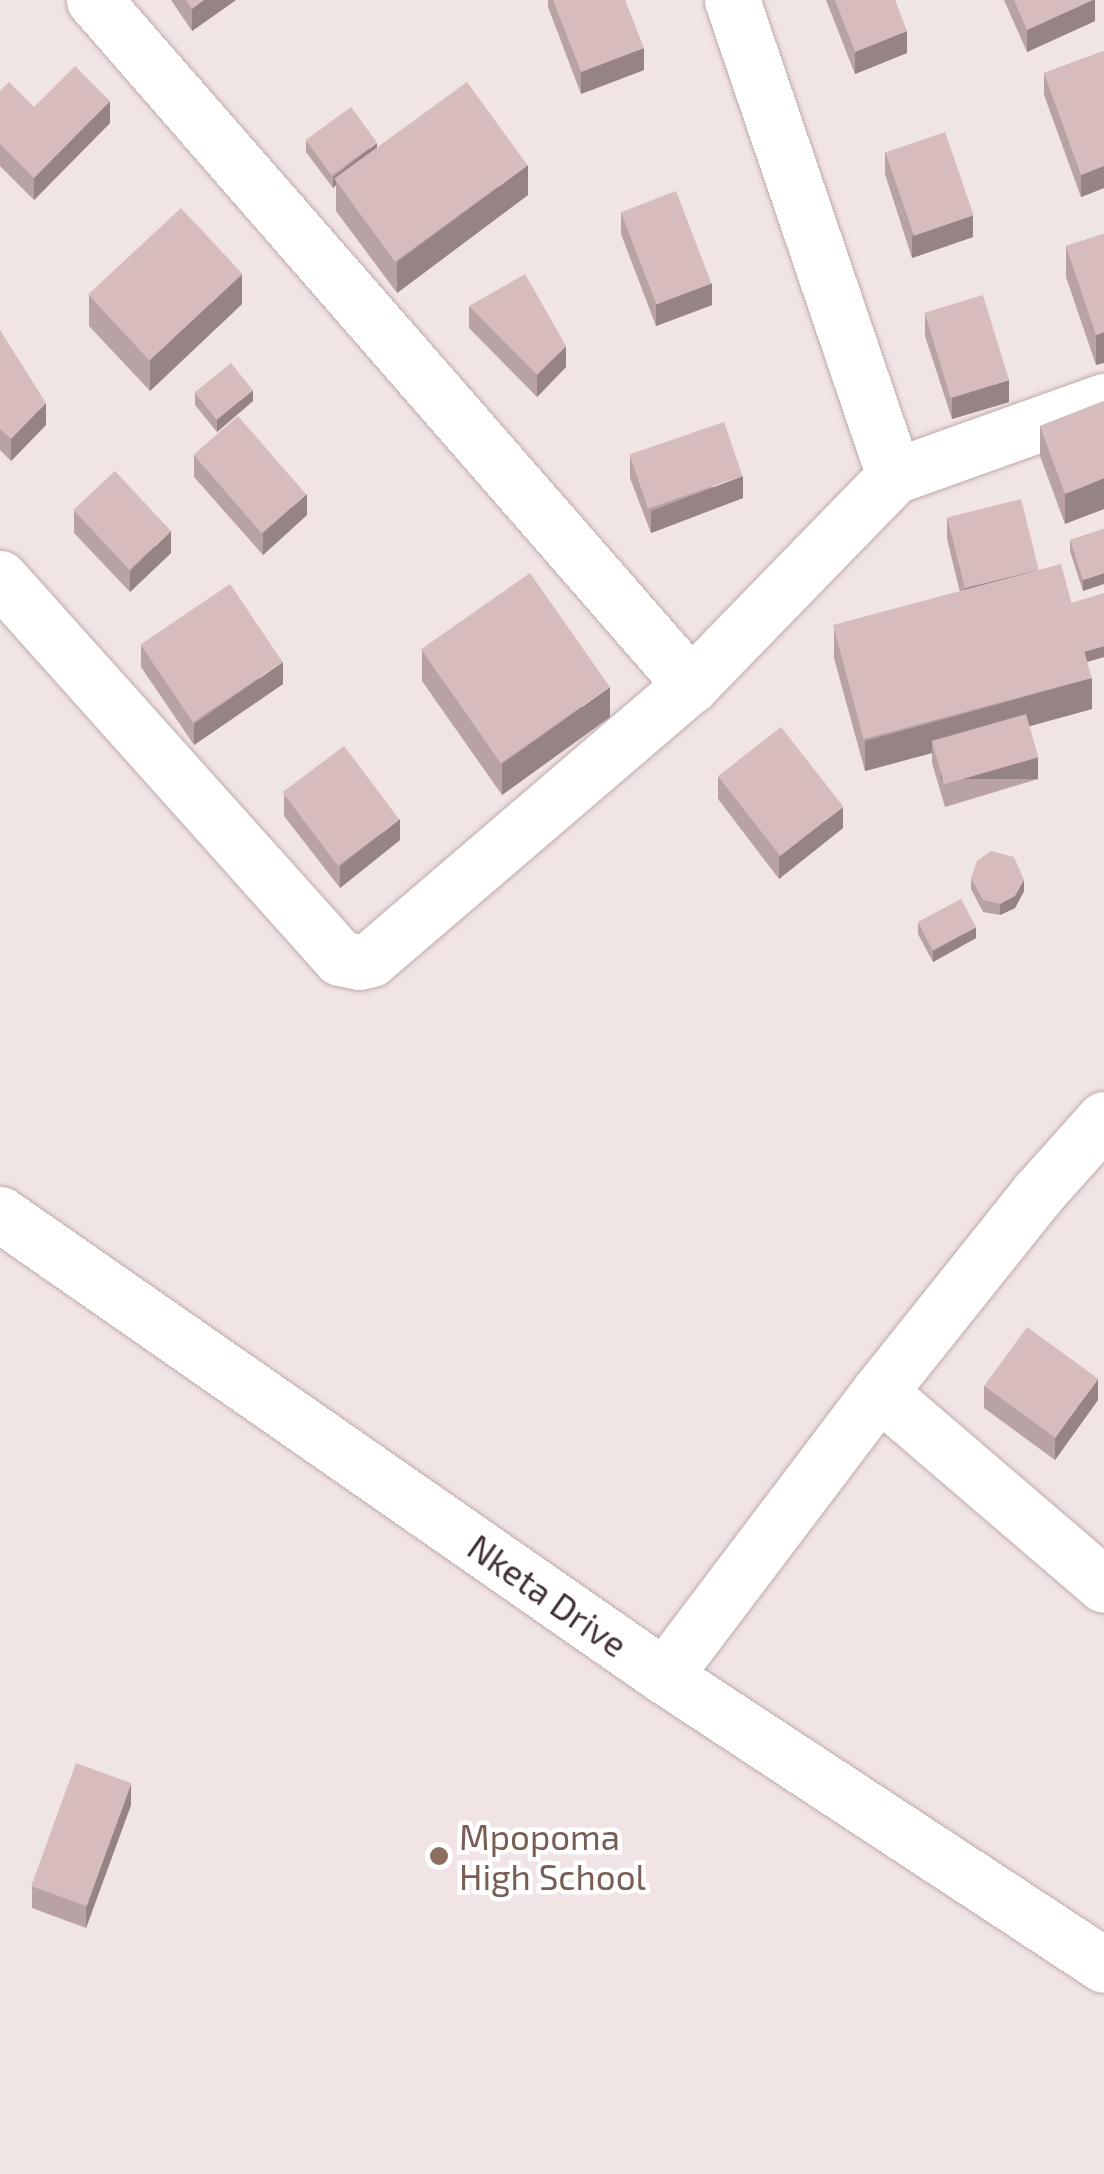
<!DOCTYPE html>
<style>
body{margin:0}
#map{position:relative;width:1104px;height:2174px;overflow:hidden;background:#f1e4e4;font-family:"Exo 2",sans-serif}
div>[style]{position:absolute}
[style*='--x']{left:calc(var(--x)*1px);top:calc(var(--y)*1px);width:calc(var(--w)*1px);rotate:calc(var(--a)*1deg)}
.roads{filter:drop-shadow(0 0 2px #bfaaaa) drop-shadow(0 0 2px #bfaaaa)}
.minor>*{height:55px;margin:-27.5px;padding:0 27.5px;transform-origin:27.5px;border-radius:27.5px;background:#fff}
.wall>*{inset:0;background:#b8a2a3}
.shaded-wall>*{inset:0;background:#968484;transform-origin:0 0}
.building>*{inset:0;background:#d6bcbd;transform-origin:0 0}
.dots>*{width:28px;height:28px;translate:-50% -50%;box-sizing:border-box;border:5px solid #fff;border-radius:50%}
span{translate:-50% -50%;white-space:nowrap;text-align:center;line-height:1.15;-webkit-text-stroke:9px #fff;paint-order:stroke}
.street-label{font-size:35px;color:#433434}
.education-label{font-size:35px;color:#785e54}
.left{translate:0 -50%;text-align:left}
</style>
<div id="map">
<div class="roads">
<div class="minor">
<div style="--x:94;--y:0;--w:909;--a:48.93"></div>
<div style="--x:732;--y:0;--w:503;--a:71.2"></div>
<div style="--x:0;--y:578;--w:510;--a:48.18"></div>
<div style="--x:340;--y:958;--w:19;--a:12"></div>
<div style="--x:359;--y:962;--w:12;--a:-14"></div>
<div style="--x:371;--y:959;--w:421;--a:-40.6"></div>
<div style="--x:691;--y:685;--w:291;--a:-45.8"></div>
<div style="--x:894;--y:476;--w:223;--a:-19.7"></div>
<div style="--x:0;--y:1214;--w:809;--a:34.83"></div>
<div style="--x:664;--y:1676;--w:526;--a:33.3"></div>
<div style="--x:879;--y:1392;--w:296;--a:40.6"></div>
<div style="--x:664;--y:1676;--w:356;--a:-52.9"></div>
<div style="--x:879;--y:1392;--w:255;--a:-51.4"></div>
<div style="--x:1038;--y:1193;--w:99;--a:-48.3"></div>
</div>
</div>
<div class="wall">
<div style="clip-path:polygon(171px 0,236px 0,192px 31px)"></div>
<div style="clip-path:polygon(548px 0,625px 0,644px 70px,581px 94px,548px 7px)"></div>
<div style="clip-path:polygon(826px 0,895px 0,907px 53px,855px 74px)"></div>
<div style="clip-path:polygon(1004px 0,1095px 0,1095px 21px,1027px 52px)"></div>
<div style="clip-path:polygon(1104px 51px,1104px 188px,1081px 197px,1044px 95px,1044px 73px)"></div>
<div style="clip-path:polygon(0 91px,34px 107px,110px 123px,34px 200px,0 166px)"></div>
<div style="clip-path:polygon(306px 141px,377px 149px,528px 195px,397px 293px,336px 211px,336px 185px,333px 188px,306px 152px)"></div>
<div style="clip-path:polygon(885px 152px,973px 237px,912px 258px,885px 174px)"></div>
<div style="clip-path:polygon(621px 212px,712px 305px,656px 326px,621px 234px)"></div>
<div style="clip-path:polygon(1104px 234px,1096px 365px,1066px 277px,1066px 246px)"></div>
<div style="clip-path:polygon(89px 295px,242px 304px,150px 391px,89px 326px)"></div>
<div style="clip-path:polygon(469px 306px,566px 367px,537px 397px,469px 328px)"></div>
<div style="clip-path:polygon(925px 314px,1009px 402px,952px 419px,925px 336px)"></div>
<div style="clip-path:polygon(0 330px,46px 425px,11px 461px,0 450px)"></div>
<div style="clip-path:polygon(195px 393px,253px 401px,217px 432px,195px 405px)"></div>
<div style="clip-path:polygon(1104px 401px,1065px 524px,1040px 456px,1040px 426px)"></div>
<div style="clip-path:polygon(194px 455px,307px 515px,263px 555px,194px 477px)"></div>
<div style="clip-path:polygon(630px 456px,743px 498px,651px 533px,630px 478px)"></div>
<div style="clip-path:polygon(74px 511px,171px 553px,130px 592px,74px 533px)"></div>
<div style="clip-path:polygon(947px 518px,1039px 571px,1071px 603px,1104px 657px,1087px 662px,1092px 709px,1029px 726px,1038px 779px,945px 807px,932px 763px,932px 753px,865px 771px,834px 658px,834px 627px,960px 592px,947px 539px)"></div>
<div style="clip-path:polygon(1104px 529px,1083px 591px,1070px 551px,1070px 540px)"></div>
<div style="clip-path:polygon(141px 646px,283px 684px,194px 745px,141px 667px)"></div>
<div style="clip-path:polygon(422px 651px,610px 717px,502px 795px,422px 681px)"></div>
<div style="clip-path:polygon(718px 777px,843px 828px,779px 879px,718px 799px)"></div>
<div style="clip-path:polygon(284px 794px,400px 840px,340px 888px,284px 816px)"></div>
<div style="clip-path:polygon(971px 878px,1024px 891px,1015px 908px,1000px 915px,983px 912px,971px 889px)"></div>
<div style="clip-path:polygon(918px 923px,976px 938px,933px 962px,918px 934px)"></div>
<div style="clip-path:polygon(984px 1386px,1098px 1400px,1055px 1460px,984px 1408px)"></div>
<div style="clip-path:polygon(131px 1805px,86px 1928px,32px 1908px,32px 1886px)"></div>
</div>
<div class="shaded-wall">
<div style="clip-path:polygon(204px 0,236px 0,192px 31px,192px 9px)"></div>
<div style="clip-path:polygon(1093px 0,1095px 0,1095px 21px,1027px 52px,1027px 30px)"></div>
<div style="clip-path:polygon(907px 31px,907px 53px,855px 74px,855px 52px)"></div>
<div style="clip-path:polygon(644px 48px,644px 70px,581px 94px,581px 72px)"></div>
<div style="clip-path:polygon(110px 101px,110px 123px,34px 200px,34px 178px)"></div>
<div style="clip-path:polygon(377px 143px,377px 155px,336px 180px,336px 185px,333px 188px,333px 177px)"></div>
<div style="clip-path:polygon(528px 165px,528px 195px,397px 293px,397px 262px)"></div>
<div style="clip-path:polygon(1104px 166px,1104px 188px,1081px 197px,1081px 175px)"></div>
<div style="clip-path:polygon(973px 215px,973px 237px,912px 258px,912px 236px)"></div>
<div style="clip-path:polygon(242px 274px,242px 304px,150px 391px,150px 360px)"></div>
<div style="clip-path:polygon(712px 283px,712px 305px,656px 326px,656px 304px)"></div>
<div style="clip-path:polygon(1104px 332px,1104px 363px,1096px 365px,1096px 335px)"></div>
<div style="clip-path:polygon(566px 346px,566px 367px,537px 397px,537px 375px)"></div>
<div style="clip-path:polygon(1009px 380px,1009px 402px,952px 419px,952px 398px)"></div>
<div style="clip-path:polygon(253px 390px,253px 401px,217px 432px,217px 420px)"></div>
<div style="clip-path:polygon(46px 403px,46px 425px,11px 461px,11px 439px)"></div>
<div style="clip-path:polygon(743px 476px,743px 498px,651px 533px,651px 511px)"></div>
<div style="clip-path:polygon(1104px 478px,1104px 509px,1065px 524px,1065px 494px)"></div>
<div style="clip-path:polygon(307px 494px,307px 515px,263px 555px,263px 533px)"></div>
<div style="clip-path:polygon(171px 531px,171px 553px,130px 592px,130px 571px)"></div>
<div style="clip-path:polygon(1039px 570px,965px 609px,965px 587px)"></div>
<div style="clip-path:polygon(1104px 573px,1104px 584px,1083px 591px,1083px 580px)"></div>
<div style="clip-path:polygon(1104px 646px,1104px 657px,1080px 664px,1080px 653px)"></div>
<div style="clip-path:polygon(283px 662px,283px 684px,194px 745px,194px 724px)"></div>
<div style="clip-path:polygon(1092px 678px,1092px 709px,936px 752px,932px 741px,932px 753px,865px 771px,865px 741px)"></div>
<div style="clip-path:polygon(610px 687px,610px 717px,502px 795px,502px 764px)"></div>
<div style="left:1038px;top:757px;width:22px;height:97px;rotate:90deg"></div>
<div style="clip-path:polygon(843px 807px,843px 828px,779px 879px,779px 857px)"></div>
<div style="clip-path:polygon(400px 819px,400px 840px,340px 888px,340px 866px)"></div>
<div style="clip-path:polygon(1024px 880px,1024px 891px,1015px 908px,1000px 915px,1000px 904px)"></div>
<div style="clip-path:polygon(976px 927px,976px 938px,933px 962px,933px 951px)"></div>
<div style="clip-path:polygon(1098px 1379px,1098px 1400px,1055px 1460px,1055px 1438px)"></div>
<div style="clip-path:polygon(131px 1783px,131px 1805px,86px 1928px,86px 1906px)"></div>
</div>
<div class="building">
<div style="clip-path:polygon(186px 0,204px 0,192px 9px)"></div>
<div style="clip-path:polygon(553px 0,625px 0,644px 48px,581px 72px)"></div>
<div style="clip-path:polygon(835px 0,895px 0,907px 31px,855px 52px)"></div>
<div style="clip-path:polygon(1014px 0,1093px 0,1027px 30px)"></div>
<div style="clip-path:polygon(1104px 51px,1104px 166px,1081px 175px,1044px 73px)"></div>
<div style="clip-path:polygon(75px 66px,110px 101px,34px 178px,0 144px,0 91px,9px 82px,34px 107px)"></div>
<div style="left:467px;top:82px;width:103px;height:164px;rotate:54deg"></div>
<div style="left:351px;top:107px;width:44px;height:56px;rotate:54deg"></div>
<div style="left:945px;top:132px;width:88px;height:63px;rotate:71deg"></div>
<div style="left:676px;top:191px;width:99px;height:59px;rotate:69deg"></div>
<div style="left:181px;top:208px;width:90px;height:127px;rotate:47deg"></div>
<div style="clip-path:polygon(1104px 234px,1104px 332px,1096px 335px,1066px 246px)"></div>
<div style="clip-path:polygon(525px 274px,566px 346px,537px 375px,469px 306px)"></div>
<div style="left:983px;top:295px;width:89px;height:61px;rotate:73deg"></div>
<div style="clip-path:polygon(0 330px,46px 403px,11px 439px,0 429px)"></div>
<div style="left:231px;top:363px;width:35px;height:47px;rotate:51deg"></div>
<div style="clip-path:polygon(1104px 401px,1104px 478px,1065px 494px,1040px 426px)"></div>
<div style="left:238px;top:416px;width:104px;height:59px;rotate:49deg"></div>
<div style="left:724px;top:422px;width:57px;height:100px;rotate:71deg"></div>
<div style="left:115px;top:471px;width:82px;height:57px;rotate:47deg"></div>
<div style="left:1021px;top:499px;width:73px;height:76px;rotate:76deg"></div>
<div style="clip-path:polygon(1104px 529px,1104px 573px,1083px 580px,1070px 540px)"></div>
<div style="left:1061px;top:564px;width:118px;height:236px;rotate:75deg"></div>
<div style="left:530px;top:573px;width:139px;height:133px;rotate:55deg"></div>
<div style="left:230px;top:584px;width:94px;height:108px;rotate:56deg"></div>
<div style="clip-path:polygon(1104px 593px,1104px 646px,1084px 652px,1071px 603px)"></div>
<div style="left:1026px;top:714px;width:45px;height:98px;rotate:74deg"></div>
<div style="left:781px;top:727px;width:101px;height:80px;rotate:52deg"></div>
<div style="left:344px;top:746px;width:92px;height:77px;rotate:53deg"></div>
<div style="clip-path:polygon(991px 851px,1014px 857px,1024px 880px,1015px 896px,1000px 904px,983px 900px,971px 878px,977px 861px)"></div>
<div style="left:961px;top:899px;width:32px;height:49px;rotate:62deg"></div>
<div style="left:1027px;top:1327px;width:88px;height:73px;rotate:36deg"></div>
<div style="left:76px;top:1763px;width:59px;height:131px;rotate:20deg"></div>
</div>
<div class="dots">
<div style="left:439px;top:1856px;background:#8d6e63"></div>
</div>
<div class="street-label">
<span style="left:548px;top:1595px;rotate:35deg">Nketa Drive</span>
</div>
<div class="education-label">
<span class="left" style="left:459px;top:1856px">Mpopoma<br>High School</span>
</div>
</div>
